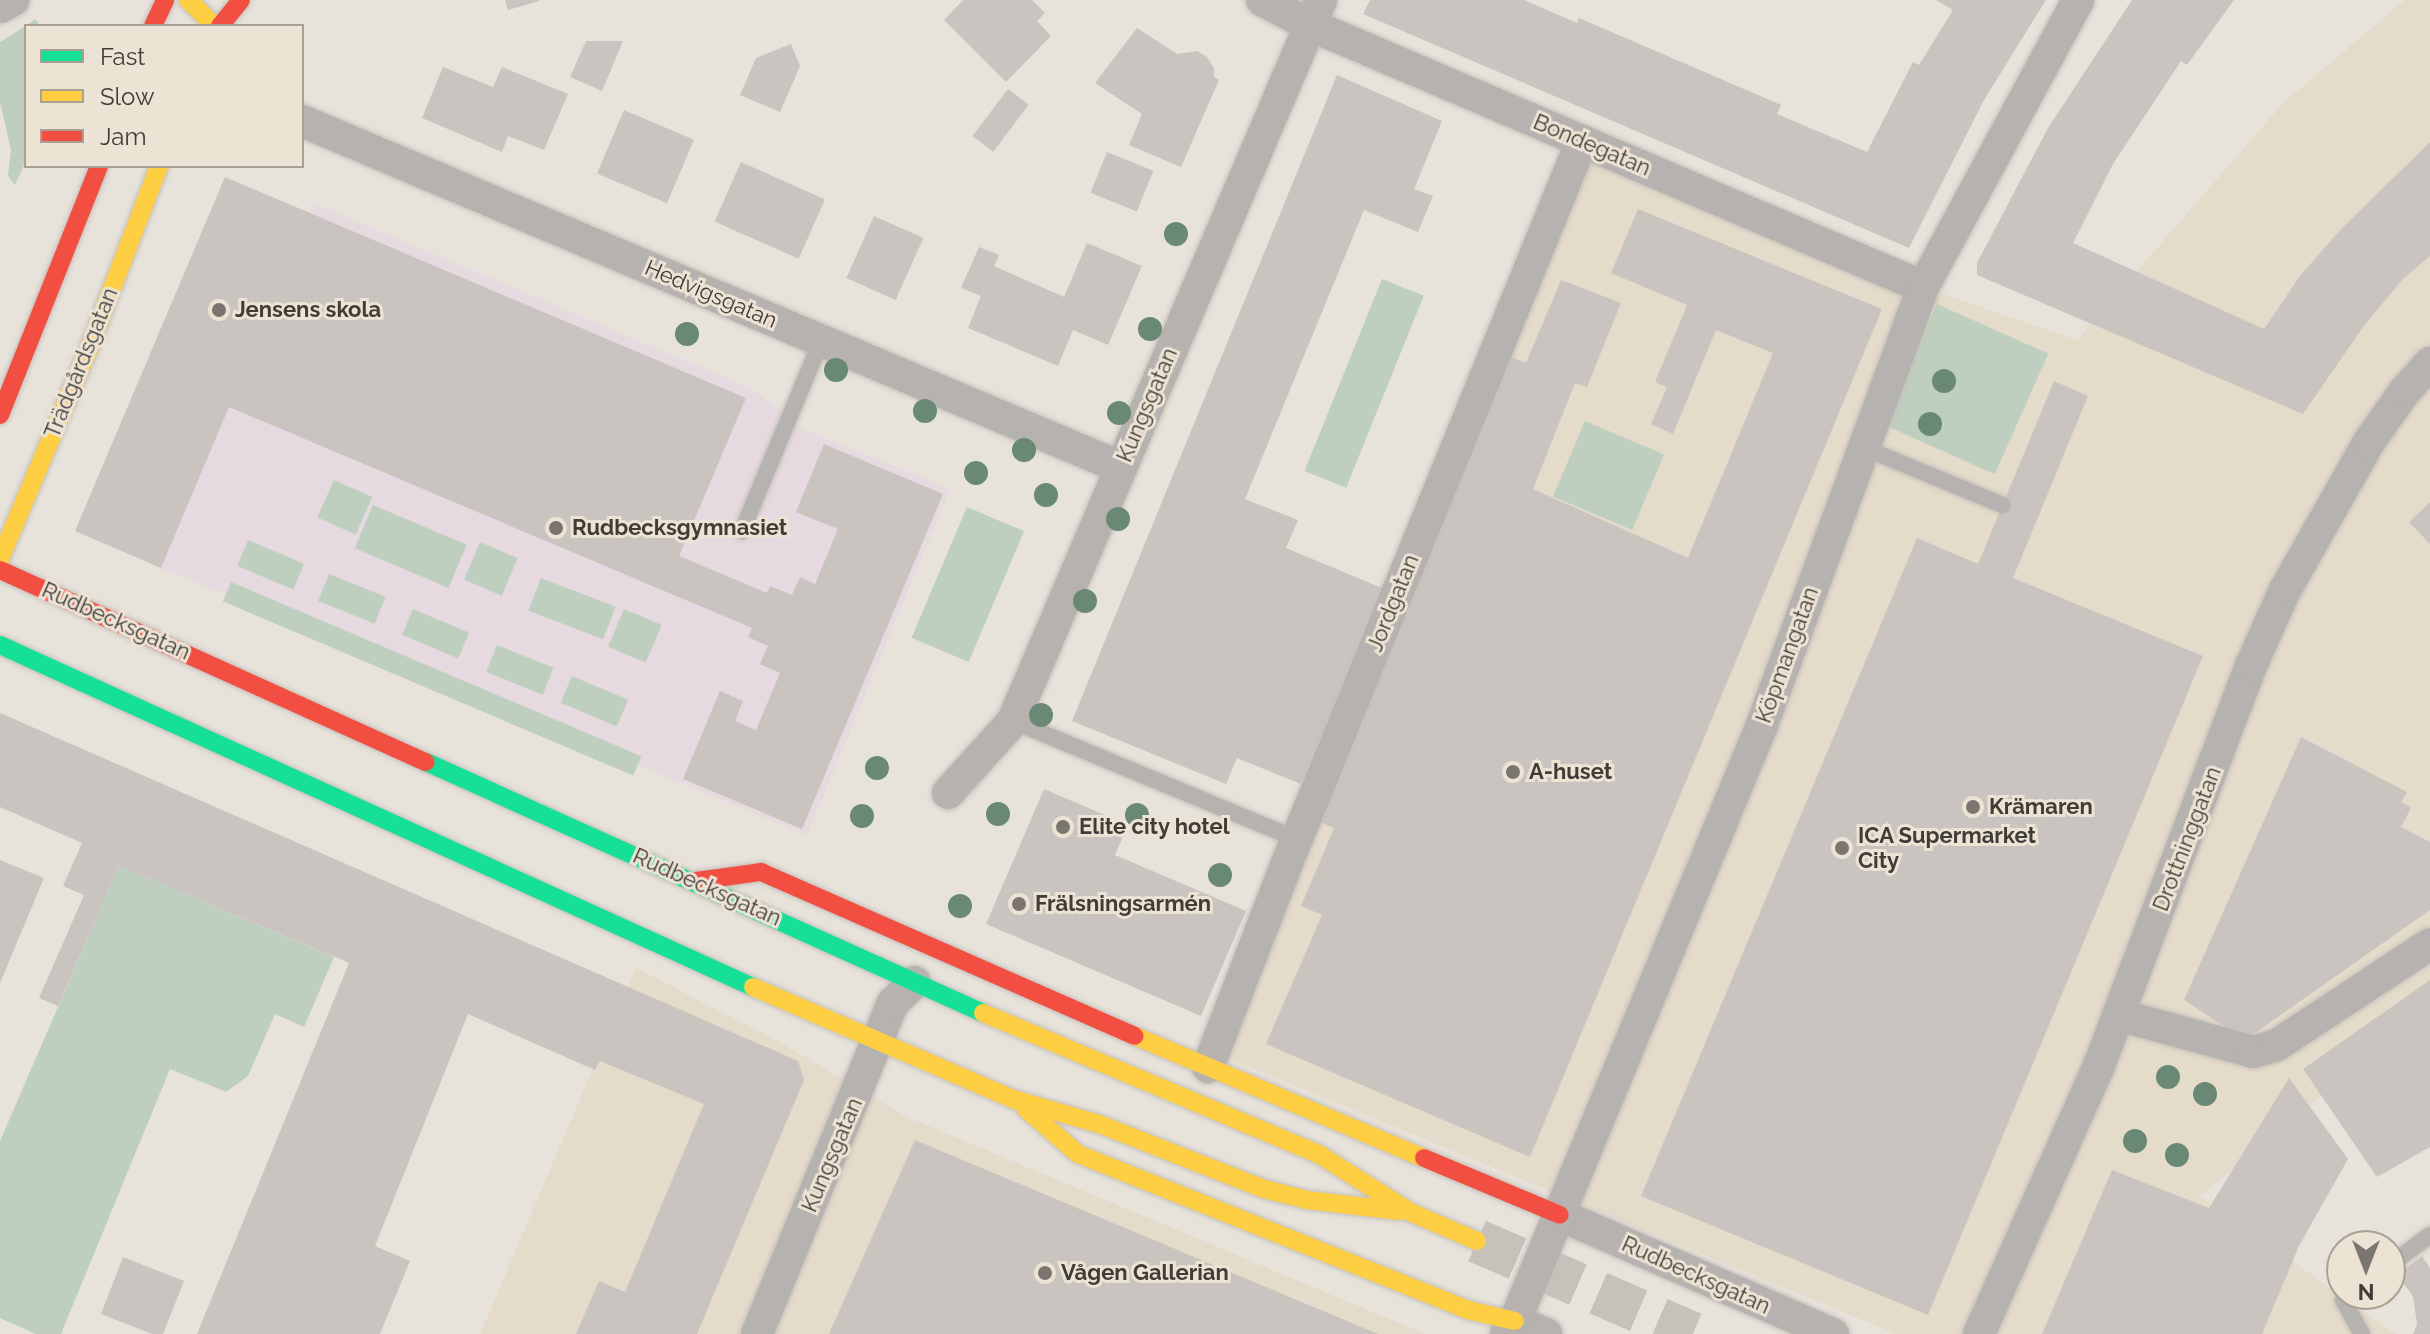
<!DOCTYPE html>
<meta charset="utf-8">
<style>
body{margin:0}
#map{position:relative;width:2430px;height:1334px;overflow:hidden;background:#e7e2da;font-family:Raleway,sans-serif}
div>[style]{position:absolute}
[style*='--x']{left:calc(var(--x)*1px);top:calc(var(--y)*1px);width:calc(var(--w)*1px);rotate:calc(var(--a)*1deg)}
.built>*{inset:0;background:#e5dbcb}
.education>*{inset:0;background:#e6dae0}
.green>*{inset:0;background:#bfcfbf;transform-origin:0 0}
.building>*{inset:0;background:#c9c4bf;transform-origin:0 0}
.secondary-tunnel>*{height:44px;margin-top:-22px;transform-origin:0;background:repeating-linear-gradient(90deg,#c6c1b9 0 44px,transparent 0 66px)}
.roads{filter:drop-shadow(0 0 2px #c5c0ba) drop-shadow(0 0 2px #c5c0ba)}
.lane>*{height:16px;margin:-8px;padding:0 8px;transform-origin:8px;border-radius:8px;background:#b5b2b0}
.street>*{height:32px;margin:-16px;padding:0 16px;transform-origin:16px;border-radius:16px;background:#b5b2b0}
.fast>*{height:18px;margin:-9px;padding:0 9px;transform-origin:9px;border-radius:9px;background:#16e098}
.slow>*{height:18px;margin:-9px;padding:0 9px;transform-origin:9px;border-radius:9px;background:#ffcf43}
.jam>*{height:18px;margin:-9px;padding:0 9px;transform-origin:9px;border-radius:9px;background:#f24e42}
.trees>*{width:24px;height:24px;margin:-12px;border-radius:50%;background:#6a8975}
.dots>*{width:22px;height:22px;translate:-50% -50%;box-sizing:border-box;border:4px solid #ede3d4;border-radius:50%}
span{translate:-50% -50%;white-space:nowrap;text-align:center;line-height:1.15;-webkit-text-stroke:6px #ede3d4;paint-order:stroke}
.street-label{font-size:22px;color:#403c36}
.poi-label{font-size:22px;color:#403c36;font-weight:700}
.left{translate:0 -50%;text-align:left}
.legend{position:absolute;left:24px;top:24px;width:280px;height:144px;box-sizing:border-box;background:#ede3d4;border:2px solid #a8a095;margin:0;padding:10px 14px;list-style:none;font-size:24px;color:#403c36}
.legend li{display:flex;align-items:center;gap:16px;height:40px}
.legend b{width:40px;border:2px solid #a8a095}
.north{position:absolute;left:2326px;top:1230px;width:80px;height:80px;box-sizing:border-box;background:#ede3d4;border:2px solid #a8a095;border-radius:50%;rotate:180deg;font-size:22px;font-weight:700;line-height:32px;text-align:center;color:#403c36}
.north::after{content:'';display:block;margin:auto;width:28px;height:36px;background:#7a766f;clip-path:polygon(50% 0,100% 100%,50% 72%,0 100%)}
</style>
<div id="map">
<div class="built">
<div style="clip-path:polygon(2405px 0,2430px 0,2430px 1007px,2200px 1196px,2396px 1334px,1896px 1334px,1216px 1053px,1584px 154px,1753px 229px,2077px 340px,2285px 101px)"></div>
<div style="clip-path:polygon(636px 968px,780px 1042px,905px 1116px,1425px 1334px,480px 1334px)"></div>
</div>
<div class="education">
<div style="clip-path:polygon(313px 203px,750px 388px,803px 429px,950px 489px,807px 835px,161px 568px)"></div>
</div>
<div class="green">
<div style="clip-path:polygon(36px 19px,39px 26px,26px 26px,26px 161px,15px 185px,8px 176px,11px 150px,0 102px,0 42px)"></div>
<div style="left:1382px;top:279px;width:45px;height:207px;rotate:22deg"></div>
<div style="left:1937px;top:304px;width:122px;height:132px;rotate:24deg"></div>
<div style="left:1585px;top:421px;width:86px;height:82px;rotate:23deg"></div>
<div style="left:334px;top:480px;width:42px;height:41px;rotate:24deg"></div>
<div style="left:373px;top:505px;width:102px;height:47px;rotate:23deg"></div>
<div style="left:967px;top:507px;width:62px;height:142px;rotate:23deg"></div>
<div style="left:248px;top:540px;width:61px;height:28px;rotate:23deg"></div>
<div style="left:480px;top:542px;width:41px;height:41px;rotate:23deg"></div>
<div style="left:329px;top:574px;width:61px;height:29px;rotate:22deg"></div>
<div style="left:541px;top:578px;width:80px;height:35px;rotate:21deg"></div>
<div style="left:231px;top:582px;width:446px;height:21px;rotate:23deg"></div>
<div style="left:413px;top:609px;width:61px;height:28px;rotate:23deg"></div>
<div style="left:624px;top:609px;width:41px;height:41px;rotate:23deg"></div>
<div style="left:497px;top:645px;width:61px;height:29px;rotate:22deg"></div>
<div style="left:572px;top:676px;width:61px;height:29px;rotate:23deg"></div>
<div style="clip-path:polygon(119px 866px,334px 957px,304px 1027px,275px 1014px,248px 1076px,226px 1092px,170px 1069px,61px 1334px,36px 1334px,0 1318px,0 1141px)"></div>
</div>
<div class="building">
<div style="clip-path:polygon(505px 0,539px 0,539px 1px,508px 10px)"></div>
<div style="clip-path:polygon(963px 0,1032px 0,1045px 13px,1037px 21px,1051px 36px,1006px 82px,944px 20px)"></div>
<div style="clip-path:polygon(1370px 0,1524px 0,1577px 23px,1579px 18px,1781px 105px,1777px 114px,1867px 152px,1913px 62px,1919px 65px,1953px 10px,1936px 0,2046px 0,1984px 100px,1909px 248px,1363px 14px)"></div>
<div style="clip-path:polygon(2132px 0,2234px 0,2187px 65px,2181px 61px,2113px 164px,2073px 243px,2264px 329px,2300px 276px,2340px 230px,2430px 142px,2430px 256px,2403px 279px,2363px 327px,2303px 414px,1977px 275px,1977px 263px,2048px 128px)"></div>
<div style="clip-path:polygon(1137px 28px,1177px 54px,1197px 51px,1207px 57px,1214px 68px,1214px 77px,1219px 80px,1181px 167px,1129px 145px,1142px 114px,1095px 83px)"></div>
<div style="clip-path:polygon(586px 41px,623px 41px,602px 91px,570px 77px)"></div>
<div style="clip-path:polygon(791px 44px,800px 66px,780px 112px,740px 95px,756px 58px)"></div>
<div style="clip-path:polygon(443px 67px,493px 87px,502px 67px,568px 94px,544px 150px,508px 136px,502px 152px,422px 118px)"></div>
<div style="clip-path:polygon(1337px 75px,1442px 121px,1414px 189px,1433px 196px,1418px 232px,1364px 210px,1245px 499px,1298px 520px,1286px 548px,1382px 588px,1301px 784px,1237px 758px,1226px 784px,1072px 721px)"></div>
<div style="left:1008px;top:89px;width:26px;height:59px;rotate:37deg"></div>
<div style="left:624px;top:110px;width:76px;height:69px;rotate:23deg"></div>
<div style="left:1107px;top:152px;width:50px;height:44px;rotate:22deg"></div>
<div style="left:741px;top:162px;width:92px;height:65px;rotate:24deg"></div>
<div style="clip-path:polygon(225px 177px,746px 398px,679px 556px,767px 593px,770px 586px,792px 595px,800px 577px,815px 584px,838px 529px,796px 512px,824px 444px,943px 494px,802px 829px,683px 779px,720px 691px,743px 701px,735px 721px,756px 730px,780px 673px,760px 664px,768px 646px,748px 637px,752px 628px,229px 407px,161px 568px,75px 531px)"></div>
<div style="clip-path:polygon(1638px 209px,1882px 309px,1530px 1157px,1266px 1044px,1322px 915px,1301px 906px,1334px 828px,1316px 820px,1508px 356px,1526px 363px,1561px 280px,1621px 303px,1587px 387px,1575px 383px,1533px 489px,1688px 558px,1773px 353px,1716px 330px,1673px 434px,1651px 424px,1667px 387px,1655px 382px,1687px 305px,1611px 273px)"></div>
<div style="left:874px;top:216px;width:54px;height:68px;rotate:24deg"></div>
<div style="clip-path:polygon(1087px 243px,1142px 266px,1108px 345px,1073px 330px,1058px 366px,968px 328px,981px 296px,961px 288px,979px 247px,999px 255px,994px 266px,1064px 297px)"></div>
<div style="clip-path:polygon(2054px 381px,2088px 396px,2013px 578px,2203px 656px,1928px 1315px,1641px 1196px,1917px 538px,1978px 564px)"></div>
<div style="clip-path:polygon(2430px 502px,2430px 544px,2409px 522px)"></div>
<div style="clip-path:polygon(0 713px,798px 1061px,804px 1080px,697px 1334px,576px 1334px,599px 1281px,625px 1292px,704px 1104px,600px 1061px,595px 1070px,468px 1014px,375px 1246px,410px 1261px,380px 1334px,197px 1334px,349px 963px,119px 866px,58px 1006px,39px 998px,84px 895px,63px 886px,82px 843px,0 807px)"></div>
<div style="clip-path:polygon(2301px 737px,2407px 792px,2401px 802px,2411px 808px,2401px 827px,2430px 842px,2430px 910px,2245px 1040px,2184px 1000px)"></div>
<div style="clip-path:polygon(1044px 789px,1128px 825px,1115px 855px,1246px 911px,1201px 1016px,986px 924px)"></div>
<div style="clip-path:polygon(0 860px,44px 878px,0 983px)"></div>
<div style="clip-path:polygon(2430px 980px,2430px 1147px,2377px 1177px,2303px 1069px)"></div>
<div style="clip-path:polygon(2289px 1078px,2348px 1159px,2299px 1246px,2262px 1334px,2042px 1334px,2112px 1170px,2209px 1208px)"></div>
<div style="clip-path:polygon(915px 1140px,1378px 1334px,829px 1334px)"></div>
<div style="clip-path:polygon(2422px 1256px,2430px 1268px,2430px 1334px,2413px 1334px,2417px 1324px,2413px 1296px,2397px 1275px)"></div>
<div style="clip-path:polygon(123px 1257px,184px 1281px,163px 1334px,152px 1334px,101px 1314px)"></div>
</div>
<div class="secondary-tunnel">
<div style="--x:1477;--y:1241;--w:235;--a:23.3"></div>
</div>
<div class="roads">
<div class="lane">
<div style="--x:1862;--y:447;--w:152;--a:22.5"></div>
<div style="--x:742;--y:531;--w:206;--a:-67.4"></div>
<div style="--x:1013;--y:721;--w:308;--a:22.6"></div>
<div style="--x:2390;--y:1265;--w:50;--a:-36.9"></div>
<div style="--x:2350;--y:1294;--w:9;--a:139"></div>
<div style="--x:2343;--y:1300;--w:39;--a:61"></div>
</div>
<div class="street">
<div style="--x:1262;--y:0;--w:52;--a:27.6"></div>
<div style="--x:1308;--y:24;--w:669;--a:23.15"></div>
<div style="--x:0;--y:7;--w:15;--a:-28"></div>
<div style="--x:302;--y:121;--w:888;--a:22.93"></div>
<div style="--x:948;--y:793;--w:97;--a:-47.9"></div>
<div style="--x:1013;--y:721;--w:784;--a:-66.87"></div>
<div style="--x:2119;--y:1015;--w:139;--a:15.4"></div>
<div style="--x:2253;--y:1052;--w:25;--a:-16"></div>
<div style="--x:2277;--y:1045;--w:183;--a:-33.4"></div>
<div style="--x:1208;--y:1067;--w:219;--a:-68.8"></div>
<div style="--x:1287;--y:863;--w:780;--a:-67.78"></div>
<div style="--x:1560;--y:1215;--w:298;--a:23.6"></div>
<div style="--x:1515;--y:1321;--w:34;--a:23"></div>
<div style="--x:757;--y:1334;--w:358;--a:-67.7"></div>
<div style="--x:893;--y:1003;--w:30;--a:-44"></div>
<div style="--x:1506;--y:1334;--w:16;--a:-55"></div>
<div style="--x:1515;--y:1321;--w:645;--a:-67.49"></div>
<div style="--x:1762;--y:725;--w:467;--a:-69.8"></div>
<div style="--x:1923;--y:287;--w:326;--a:-61.6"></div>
<div style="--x:1979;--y:1334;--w:297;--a:-65.9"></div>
<div style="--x:2100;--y:1063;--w:425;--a:-69.2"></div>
<div style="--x:2251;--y:666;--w:81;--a:-66"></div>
<div style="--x:2284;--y:592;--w:172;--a:-60.5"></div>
<div style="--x:2369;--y:442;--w:62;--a:-54.8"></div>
<div style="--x:2405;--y:391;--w:38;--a:-48"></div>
</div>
<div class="fast">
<div style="--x:0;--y:645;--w:827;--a:24.43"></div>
<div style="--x:426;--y:762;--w:611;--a:24.26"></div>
</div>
<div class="slow">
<div style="--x:188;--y:0;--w:37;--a:44"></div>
<div style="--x:0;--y:559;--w:226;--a:-67.1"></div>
<div style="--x:88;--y:351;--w:198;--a:-69"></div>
<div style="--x:753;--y:987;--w:286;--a:23.3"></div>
<div style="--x:1016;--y:1100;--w:86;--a:16.1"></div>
<div style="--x:1099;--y:1124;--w:177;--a:21.5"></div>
<div style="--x:1264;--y:1189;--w:44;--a:14.3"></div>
<div style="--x:1307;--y:1200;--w:93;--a:6.8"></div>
<div style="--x:983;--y:1013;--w:366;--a:22.8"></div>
<div style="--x:1320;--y:1155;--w:107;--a:32.3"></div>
<div style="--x:1410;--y:1212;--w:73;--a:23.4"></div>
<div style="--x:1135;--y:1036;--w:314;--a:22.9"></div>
<div style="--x:1026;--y:1109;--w:69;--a:40.9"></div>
<div style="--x:1078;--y:1154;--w:420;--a:21.8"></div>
<div style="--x:1468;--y:1310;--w:48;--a:13.2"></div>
</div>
<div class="jam">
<div style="--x:153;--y:26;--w:29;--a:-65"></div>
<div style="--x:220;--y:26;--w:33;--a:-51"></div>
<div style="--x:0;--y:415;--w:268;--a:-68.3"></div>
<div style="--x:0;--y:570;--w:467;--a:24.3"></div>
<div style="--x:696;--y:881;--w:66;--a:-7.9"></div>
<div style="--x:761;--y:872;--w:408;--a:23.7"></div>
<div style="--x:1424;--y:1158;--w:147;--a:22.7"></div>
</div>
</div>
<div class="trees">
<div style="left:1176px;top:234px"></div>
<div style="left:1150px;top:329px"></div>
<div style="left:687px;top:334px"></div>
<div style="left:836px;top:370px"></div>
<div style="left:1944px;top:381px"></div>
<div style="left:925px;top:411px"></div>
<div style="left:1119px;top:413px"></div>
<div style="left:1930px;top:424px"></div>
<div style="left:1024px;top:450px"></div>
<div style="left:976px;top:473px"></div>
<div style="left:1046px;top:495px"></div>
<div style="left:1118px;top:519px"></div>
<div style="left:1085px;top:601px"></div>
<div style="left:1041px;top:715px"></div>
<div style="left:877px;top:768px"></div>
<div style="left:998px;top:814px"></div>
<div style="left:1137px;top:815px"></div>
<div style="left:862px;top:816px"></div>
<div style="left:1220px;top:875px"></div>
<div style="left:960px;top:906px"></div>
<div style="left:2168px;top:1077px"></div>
<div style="left:2205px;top:1094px"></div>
<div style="left:2135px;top:1141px"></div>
<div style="left:2177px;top:1155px"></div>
</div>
<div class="dots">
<div style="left:219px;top:310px;background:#7a766f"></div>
<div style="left:556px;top:528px;background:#7a766f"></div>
<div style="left:1513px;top:772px;background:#7a766f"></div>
<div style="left:1973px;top:807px;background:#7a766f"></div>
<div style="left:1063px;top:827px;background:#7a766f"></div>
<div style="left:1842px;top:848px;background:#7a766f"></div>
<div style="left:1019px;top:904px;background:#7a766f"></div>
<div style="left:1045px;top:1273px;background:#7a766f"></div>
</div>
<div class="street-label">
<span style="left:1592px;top:145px;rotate:23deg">Bondegatan</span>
<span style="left:711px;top:294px;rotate:23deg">Hedvigsgatan</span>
<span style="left:81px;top:363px;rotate:-68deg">Trädgårdsgatan</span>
<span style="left:1147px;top:405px;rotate:-67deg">Kungsgatan</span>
<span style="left:1393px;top:603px;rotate:-68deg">Jordgatan</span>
<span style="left:116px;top:621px;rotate:24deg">Rudbecksgatan</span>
<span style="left:1787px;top:655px;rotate:-70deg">Köpmangatan</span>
<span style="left:2187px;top:839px;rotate:-69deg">Drottninggatan</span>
<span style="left:707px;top:887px;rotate:24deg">Rudbecksgatan</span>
<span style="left:832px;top:1155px;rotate:-67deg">Kungsgatan</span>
<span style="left:1696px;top:1275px;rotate:24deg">Rudbecksgatan</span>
</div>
<div class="poi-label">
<span class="left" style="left:235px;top:310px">Jensens skola</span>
<span class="left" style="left:572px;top:528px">Rudbecksgymnasiet</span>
<span class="left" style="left:1529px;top:772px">A-huset</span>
<span class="left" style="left:1989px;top:807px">Krämaren</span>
<span class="left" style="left:1079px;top:827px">Elite city hotel</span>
<span class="left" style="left:1858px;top:848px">ICA Supermarket<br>City</span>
<span class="left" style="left:1035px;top:904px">Frälsningsarmén</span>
<span class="left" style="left:1061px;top:1273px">Vågen Gallerian</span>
</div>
<ul class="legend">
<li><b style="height:10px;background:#16e098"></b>Fast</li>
<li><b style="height:10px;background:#ffcf43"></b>Slow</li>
<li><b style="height:10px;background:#f24e42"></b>Jam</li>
</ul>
<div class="north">N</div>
</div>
